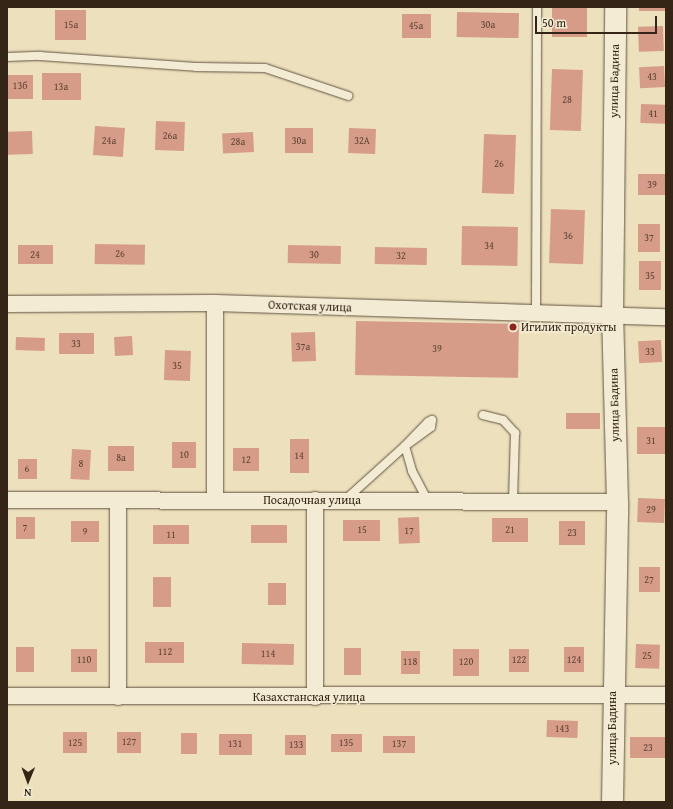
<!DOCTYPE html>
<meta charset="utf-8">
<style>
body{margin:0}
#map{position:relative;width:673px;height:809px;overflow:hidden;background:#ece0bd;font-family:"Gentium Book Plus",serif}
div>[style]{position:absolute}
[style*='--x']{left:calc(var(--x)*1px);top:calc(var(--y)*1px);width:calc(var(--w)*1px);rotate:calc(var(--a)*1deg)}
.building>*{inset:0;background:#d69c88;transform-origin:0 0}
.roads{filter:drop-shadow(0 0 1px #635440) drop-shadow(0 0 1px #635440)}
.service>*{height:8px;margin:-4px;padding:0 4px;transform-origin:4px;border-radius:4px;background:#f3ebd4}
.minor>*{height:16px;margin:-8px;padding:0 8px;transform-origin:8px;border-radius:8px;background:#f3ebd4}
.tertiary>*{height:21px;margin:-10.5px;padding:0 10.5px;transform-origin:10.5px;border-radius:10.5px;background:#f3ebd4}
.dots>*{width:11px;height:11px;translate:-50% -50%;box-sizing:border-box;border:2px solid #f3ebd4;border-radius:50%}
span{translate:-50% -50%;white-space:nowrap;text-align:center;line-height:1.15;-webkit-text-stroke:3px #f3ebd4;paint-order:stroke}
.number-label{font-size:10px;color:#5d4332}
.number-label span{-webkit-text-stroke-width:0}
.street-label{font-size:12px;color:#352516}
.poi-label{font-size:12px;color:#352516}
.left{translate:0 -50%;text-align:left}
.frame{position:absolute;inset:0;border:8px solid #352516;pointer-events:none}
.north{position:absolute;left:8px;top:761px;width:40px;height:40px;-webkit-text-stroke:3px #f3ebd4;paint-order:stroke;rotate:181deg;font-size:11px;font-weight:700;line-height:16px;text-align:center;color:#352516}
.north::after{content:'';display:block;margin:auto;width:14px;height:18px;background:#352516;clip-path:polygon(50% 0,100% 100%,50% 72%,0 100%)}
.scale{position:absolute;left:535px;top:16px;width:122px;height:18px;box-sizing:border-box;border:2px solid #352516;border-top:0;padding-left:5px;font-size:12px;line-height:14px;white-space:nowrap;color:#352516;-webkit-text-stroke:3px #f3ebd4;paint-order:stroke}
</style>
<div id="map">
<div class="building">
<div style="left:552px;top:7px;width:35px;height:30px"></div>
<div style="left:639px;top:7px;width:26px;height:4px"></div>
<div style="left:55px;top:10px;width:31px;height:30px"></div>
<div style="left:457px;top:12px;width:62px;height:25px;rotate:1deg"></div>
<div style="left:402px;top:14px;width:29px;height:24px"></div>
<div style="left:663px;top:26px;width:25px;height:25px;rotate:88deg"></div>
<div style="left:664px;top:66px;width:21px;height:25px;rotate:87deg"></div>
<div style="left:552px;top:69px;width:31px;height:61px;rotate:2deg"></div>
<div style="left:42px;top:73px;width:39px;height:27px"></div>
<div style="left:7px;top:75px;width:26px;height:24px"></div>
<div style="left:641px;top:104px;width:25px;height:19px;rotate:2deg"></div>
<div style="left:156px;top:121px;width:29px;height:29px;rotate:2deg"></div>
<div style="left:95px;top:126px;width:30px;height:29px;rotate:4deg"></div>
<div style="left:313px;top:128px;width:25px;height:28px;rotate:90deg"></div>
<div style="left:349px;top:128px;width:27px;height:25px;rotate:2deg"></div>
<div style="left:32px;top:131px;width:23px;height:25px;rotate:88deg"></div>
<div style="left:253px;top:132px;width:20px;height:31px;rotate:87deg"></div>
<div style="left:484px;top:134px;width:32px;height:59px;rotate:2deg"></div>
<div style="left:665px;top:174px;width:21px;height:27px;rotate:90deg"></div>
<div style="left:551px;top:209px;width:34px;height:54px;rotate:2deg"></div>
<div style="left:638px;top:224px;width:22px;height:28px"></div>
<div style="left:462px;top:226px;width:56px;height:39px;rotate:1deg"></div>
<div style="left:95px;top:244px;width:50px;height:20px;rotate:1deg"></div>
<div style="left:18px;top:245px;width:35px;height:19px"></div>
<div style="left:288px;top:245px;width:53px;height:18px;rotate:1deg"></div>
<div style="left:375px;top:247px;width:52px;height:17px;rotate:1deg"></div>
<div style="left:639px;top:261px;width:22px;height:29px"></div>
<div style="left:356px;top:321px;width:163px;height:54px;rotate:1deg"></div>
<div style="left:315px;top:332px;width:29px;height:24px;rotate:88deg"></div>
<div style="left:59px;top:333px;width:35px;height:21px"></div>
<div style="left:132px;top:336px;width:19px;height:18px;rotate:87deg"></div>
<div style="left:16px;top:337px;width:29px;height:13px;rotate:2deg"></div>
<div style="left:661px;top:340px;width:22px;height:23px;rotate:87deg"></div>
<div style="left:165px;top:350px;width:26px;height:30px;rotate:2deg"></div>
<div style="left:566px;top:413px;width:34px;height:16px"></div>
<div style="left:637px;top:427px;width:29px;height:27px"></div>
<div style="left:290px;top:439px;width:19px;height:34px"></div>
<div style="left:172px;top:442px;width:24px;height:26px"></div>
<div style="left:108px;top:446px;width:26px;height:25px"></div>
<div style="left:233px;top:448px;width:26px;height:23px"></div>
<div style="left:72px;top:449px;width:19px;height:30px;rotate:3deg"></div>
<div style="left:18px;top:459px;width:19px;height:20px"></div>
<div style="left:638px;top:498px;width:27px;height:24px;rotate:2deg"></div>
<div style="left:16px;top:517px;width:19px;height:22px"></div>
<div style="left:419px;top:517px;width:26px;height:21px;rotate:88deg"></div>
<div style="left:492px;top:518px;width:36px;height:24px"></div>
<div style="left:343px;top:520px;width:37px;height:21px"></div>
<div style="left:71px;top:521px;width:28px;height:21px"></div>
<div style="left:559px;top:521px;width:26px;height:24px"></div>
<div style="left:153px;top:525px;width:36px;height:19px"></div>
<div style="left:251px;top:525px;width:36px;height:18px"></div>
<div style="left:639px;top:567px;width:21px;height:25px"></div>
<div style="left:153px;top:577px;width:18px;height:30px"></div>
<div style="left:268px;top:583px;width:18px;height:22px"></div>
<div style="left:145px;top:642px;width:39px;height:21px"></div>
<div style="left:242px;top:643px;width:52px;height:21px;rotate:1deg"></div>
<div style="left:636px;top:644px;width:24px;height:24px;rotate:2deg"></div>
<div style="left:16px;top:647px;width:18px;height:25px"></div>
<div style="left:564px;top:647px;width:20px;height:25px"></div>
<div style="left:344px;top:648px;width:17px;height:27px"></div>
<div style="left:71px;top:649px;width:26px;height:23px"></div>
<div style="left:453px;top:649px;width:26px;height:27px"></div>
<div style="left:509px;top:649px;width:20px;height:23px"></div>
<div style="left:401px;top:651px;width:19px;height:23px"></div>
<div style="left:547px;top:720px;width:31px;height:17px;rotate:2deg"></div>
<div style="left:63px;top:732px;width:24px;height:21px"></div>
<div style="left:117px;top:732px;width:24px;height:21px"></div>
<div style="left:181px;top:733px;width:16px;height:21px"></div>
<div style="left:219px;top:734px;width:33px;height:21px"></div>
<div style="left:331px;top:734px;width:31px;height:18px"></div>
<div style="left:285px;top:735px;width:21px;height:20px"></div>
<div style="left:383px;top:736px;width:32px;height:17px"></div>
<div style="left:666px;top:737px;width:21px;height:36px;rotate:90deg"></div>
</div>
<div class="roads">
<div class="service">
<div style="--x:7;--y:57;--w:33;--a:-2"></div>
<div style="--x:40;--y:56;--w:156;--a:4"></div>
<div style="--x:196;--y:67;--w:69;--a:0.8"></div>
<div style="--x:265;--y:68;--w:88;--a:18.6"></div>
<div style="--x:536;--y:313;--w:306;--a:-89.8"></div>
<div style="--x:483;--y:415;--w:21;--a:14"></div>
<div style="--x:503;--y:420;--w:18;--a:47"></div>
<div style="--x:515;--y:433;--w:68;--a:91.7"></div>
<div style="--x:345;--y:500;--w:81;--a:-42"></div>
<div style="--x:405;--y:446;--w:32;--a:-36"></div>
<div style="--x:431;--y:427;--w:7;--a:-82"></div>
<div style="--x:432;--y:420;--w:4;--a:153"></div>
<div style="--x:428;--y:422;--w:33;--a:134"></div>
<div style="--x:405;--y:446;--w:26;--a:74"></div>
<div style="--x:412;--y:471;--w:34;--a:62"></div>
</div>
<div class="minor">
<div style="--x:7;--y:304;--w:208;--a:-0.3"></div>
<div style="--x:215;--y:303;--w:451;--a:1.8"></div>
<div style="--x:7;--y:500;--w:610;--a:0.19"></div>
<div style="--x:118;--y:500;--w:197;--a:90"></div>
<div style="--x:215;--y:500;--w:197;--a:-90"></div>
<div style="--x:315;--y:500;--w:197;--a:90"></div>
<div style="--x:7;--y:696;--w:659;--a:-0.09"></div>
</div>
<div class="tertiary">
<div style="--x:612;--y:802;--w:300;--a:-89"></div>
<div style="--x:617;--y:502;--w:186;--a:-91.5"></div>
<div style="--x:612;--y:316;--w:309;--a:-89.4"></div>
</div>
</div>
<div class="dots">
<div style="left:513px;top:327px;background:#8f2418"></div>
</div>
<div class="number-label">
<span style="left:71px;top:25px">15а</span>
<span style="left:488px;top:25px">30а</span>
<span style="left:416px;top:26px">45а</span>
<span style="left:652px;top:77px">43</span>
<span style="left:20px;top:86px">13б</span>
<span style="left:61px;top:87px">13а</span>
<span style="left:567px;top:100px">28</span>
<span style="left:653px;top:114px">41</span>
<span style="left:170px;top:136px">26а</span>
<span style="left:109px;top:141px">24а</span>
<span style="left:299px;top:141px">30а</span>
<span style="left:362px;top:141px">32А</span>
<span style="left:238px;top:142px">28а</span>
<span style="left:499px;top:164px">26</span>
<span style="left:652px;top:185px">39</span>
<span style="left:568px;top:236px">36</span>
<span style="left:649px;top:238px">37</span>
<span style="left:489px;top:246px">34</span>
<span style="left:120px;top:254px">26</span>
<span style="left:35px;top:255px">24</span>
<span style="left:314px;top:255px">30</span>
<span style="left:401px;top:256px">32</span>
<span style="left:650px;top:276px">35</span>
<span style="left:76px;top:344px">33</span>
<span style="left:303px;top:347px">37а</span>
<span style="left:437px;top:349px">39</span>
<span style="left:650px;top:352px">33</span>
<span style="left:177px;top:366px">35</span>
<span style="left:651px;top:441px">31</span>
<span style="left:184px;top:455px">10</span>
<span style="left:299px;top:456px">14</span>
<span style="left:121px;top:458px">8а</span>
<span style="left:246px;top:460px">12</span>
<span style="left:81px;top:464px">8</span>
<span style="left:27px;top:469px">6</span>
<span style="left:651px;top:510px">29</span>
<span style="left:25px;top:528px">7</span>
<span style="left:362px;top:530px">15</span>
<span style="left:510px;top:530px">21</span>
<span style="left:409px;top:531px">17</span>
<span style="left:85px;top:532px">9</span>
<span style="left:572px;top:533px">23</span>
<span style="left:171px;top:535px">11</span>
<span style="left:649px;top:580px">27</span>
<span style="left:165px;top:652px">112</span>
<span style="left:268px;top:654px">114</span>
<span style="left:647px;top:656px">25</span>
<span style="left:84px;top:660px">110</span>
<span style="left:519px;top:660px">122</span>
<span style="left:574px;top:660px">124</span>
<span style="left:410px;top:662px">118</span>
<span style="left:466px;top:662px">120</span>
<span style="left:562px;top:729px">143</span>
<span style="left:129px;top:742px">127</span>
<span style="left:75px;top:743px">125</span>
<span style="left:346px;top:743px">135</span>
<span style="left:235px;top:744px">131</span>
<span style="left:399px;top:744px">137</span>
<span style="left:296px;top:745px">133</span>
<span style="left:648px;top:748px">23</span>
</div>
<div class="street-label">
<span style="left:614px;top:81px;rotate:-89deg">улица Бадина</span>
<span style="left:310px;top:306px;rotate:2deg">Охотская улица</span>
<span style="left:614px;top:405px;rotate:-91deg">улица Бадина</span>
<span style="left:312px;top:500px">Посадочная улица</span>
<span style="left:309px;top:697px">Казахстанская улица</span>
<span style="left:612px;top:728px;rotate:-90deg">улица Бадина</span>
</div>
<div class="poi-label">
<span class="left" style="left:521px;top:327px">Игилик продукты</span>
</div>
<div class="frame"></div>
<div class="north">N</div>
<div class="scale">50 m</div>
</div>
